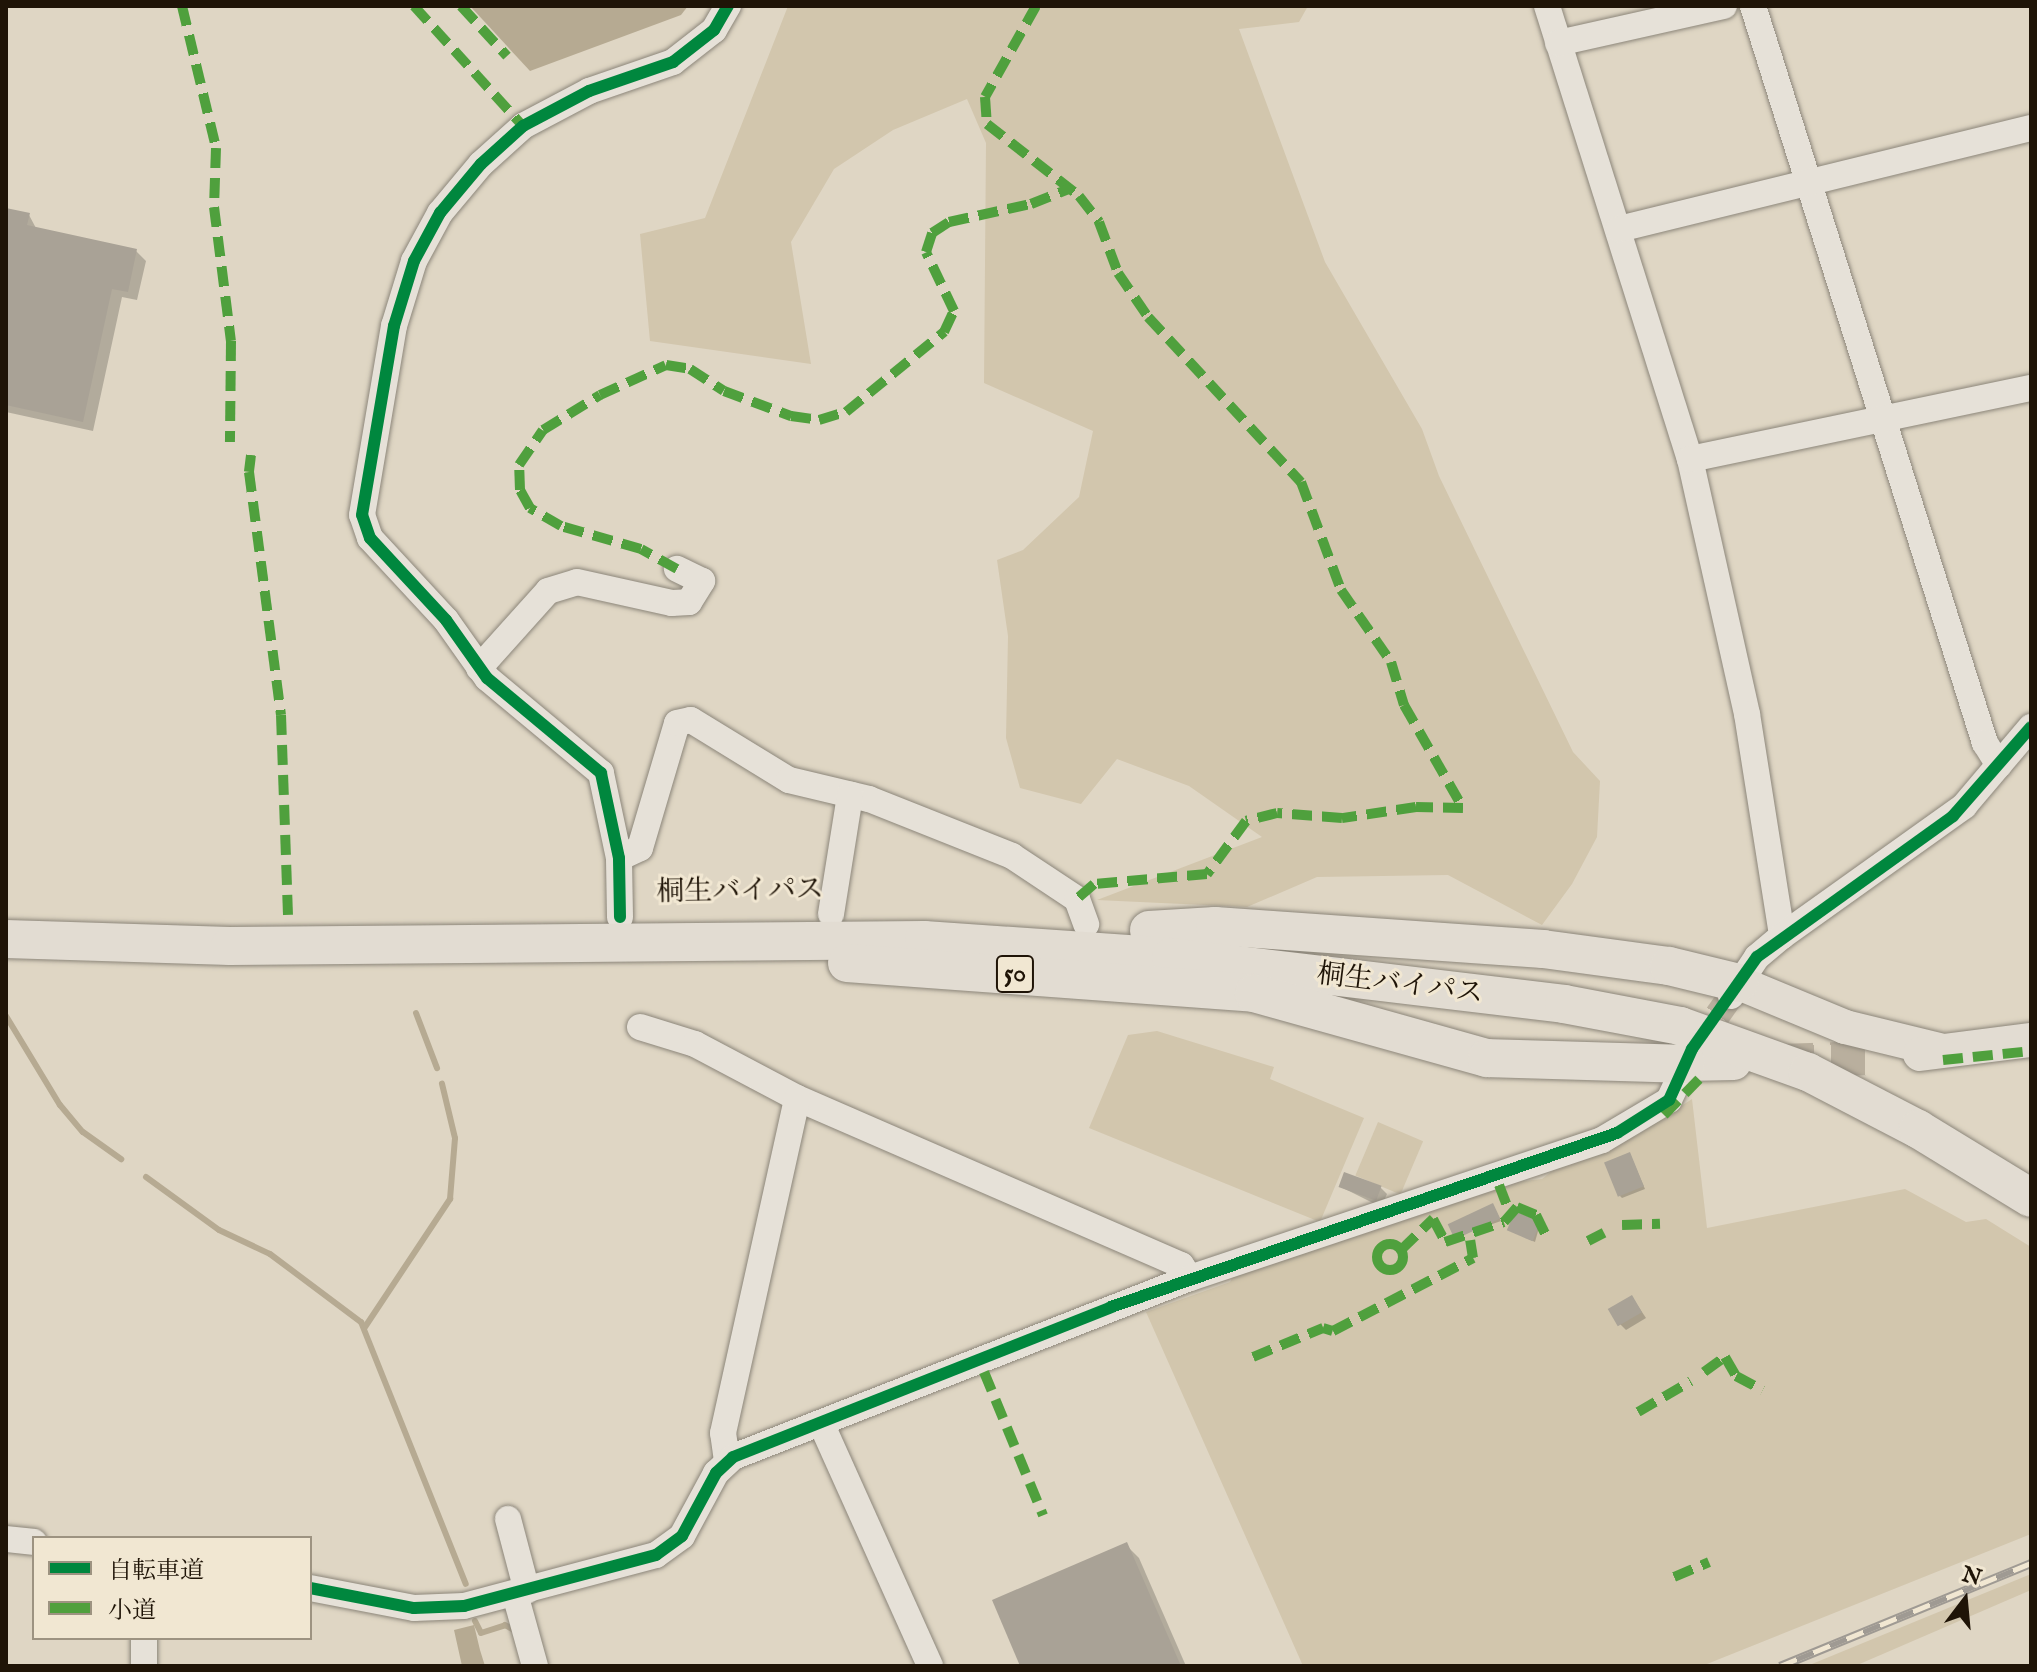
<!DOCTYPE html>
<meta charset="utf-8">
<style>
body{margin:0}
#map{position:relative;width:2037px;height:1672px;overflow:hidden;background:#dfd6c4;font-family:"IM FELL English","Noto Serif JP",serif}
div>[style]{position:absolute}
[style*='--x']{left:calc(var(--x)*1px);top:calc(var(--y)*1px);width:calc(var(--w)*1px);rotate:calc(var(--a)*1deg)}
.green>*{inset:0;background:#d2c6ad;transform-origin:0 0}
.water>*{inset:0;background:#b6aa92}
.shadow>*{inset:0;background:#0003}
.stream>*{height:6px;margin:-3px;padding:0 3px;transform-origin:3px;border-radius:3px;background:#b6aa92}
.building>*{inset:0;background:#a9a296;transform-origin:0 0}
.minor-tunnel>*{height:26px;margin-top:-13px;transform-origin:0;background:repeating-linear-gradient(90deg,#b9af9e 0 26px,transparent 0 39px)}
.major-tunnel>*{height:34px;margin-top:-17px;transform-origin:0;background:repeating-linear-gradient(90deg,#b9af9e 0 34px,transparent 0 51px)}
.roads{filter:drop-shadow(0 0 2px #8c867a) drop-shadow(0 0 2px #8c867a)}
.minor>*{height:26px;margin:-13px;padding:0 13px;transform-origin:13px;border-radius:13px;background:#e6e1d8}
.major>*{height:34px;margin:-17px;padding:0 17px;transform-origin:17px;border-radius:17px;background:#e2dcd2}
.highway>*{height:38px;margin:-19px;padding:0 19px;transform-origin:19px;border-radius:19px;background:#e2dcd2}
.rail>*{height:9px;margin-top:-4.5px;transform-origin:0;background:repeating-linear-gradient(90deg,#f1e7d2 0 18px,#9f9a93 0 36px);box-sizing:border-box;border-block:2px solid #9f9a93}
.quiet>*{height:10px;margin-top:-5px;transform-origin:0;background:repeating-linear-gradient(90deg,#4fa03d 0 20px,transparent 0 30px)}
.quiet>.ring{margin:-5px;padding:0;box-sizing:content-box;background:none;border:10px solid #4fa03d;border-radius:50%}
.cycleway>*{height:12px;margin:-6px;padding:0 6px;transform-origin:6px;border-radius:6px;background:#00873e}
span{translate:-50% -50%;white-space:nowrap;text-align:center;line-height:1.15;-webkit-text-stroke:6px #f1e7d2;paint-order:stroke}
.shield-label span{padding:2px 6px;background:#f1e7d2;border:2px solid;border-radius:6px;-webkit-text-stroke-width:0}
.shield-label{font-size:26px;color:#1f1407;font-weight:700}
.street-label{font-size:28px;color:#1f1407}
.frame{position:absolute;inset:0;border:8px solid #1f1407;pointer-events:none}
.legend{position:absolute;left:32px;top:1536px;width:280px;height:104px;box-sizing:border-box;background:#f1e7d2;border:2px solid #9d9381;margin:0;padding:10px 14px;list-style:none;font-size:24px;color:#1f1407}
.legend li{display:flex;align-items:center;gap:16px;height:40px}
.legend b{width:40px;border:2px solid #9d9381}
.north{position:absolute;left:1925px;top:1560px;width:80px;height:80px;-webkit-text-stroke:6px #f1e7d2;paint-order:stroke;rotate:16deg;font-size:22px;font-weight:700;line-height:32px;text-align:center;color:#1f1407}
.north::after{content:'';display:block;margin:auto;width:28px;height:36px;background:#1f1407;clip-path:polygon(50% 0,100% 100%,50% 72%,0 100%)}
</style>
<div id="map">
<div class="green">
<div style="clip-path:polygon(788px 6px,1308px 6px,1299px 22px,1239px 29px,1325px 262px,1422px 429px,1439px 476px,1573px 752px,1600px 781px,1597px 837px,1572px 884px,1542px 925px,1448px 875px,1317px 877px,1247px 907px,1097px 900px,1262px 837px,1189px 786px,1117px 759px,1081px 804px,1020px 788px,1006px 738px,1008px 636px,997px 560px,1023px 550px,1079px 497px,1093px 431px,984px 383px,986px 143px,967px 99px,893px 130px,834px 169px,791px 242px,811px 364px,650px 341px,640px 234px,705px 218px)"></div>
<div style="clip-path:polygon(1157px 1031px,1274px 1067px,1270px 1079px,1364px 1118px,1320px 1222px,1089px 1128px,1128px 1035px)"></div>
<div style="clip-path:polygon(1692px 1099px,1707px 1228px,1905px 1189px,1966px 1222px,1986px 1219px,2031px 1247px,2031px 1534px,1702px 1666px,1303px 1666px,1146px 1312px,1230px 1282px,1234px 1275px,1515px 1182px,1542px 1179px,1556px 1168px,1636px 1136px)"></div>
<div style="left:1378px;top:1122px;width:49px;height:58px;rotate:23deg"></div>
<div style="clip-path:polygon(2031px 1574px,2031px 1590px,1855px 1666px,1807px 1666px)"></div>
</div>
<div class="water">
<div style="clip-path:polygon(470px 6px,688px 6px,681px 15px,530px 71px)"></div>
<div style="clip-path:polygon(474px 1625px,480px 1650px,485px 1666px,462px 1666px,454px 1630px)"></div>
</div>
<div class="shadow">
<div style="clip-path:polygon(6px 210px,29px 215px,37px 230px,136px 251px,146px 261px,137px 300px,122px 297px,93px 431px,6px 412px)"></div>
<div style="clip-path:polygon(1630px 1154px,1645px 1189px,1622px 1198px,1620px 1196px)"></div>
<div style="clip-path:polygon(1339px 1186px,1381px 1188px,1387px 1194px,1381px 1207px)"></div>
<div style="clip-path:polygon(1493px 1205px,1501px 1221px,1455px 1237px)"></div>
<div style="clip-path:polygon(1540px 1224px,1535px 1242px,1509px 1230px)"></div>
<div style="clip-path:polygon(1632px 1297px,1646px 1318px,1626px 1330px,1620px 1324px)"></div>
<div style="clip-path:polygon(1126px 1545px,1139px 1558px,1186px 1666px,1023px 1666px)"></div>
</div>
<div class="stream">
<div style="--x:416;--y:1013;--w:59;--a:69.1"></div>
<div style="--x:6;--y:1016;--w:104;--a:58.8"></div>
<div style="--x:60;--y:1105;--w:35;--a:50"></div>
<div style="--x:83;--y:1132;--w:47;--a:35.4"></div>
<div style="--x:146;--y:1177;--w:90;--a:36"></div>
<div style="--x:219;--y:1230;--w:56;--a:25.2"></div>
<div style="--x:270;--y:1254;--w:114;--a:36.8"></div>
<div style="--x:361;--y:1322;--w:282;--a:68.2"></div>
<div style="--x:365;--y:1327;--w:154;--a:-56.4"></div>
<div style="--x:450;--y:1199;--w:61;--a:-85.3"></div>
<div style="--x:455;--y:1138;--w:56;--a:-103.5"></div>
<div style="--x:475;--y:1621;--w:13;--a:63"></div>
<div style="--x:481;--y:1633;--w:25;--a:-18"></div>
<div style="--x:505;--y:1625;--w:10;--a:29"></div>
</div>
<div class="building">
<div style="clip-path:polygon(6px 208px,30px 213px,27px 225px,137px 249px,128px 292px,112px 289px,83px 422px,6px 405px)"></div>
<div style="left:1630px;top:1152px;width:37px;height:28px;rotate:68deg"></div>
<div style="left:1344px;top:1172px;width:40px;height:16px;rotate:20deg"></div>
<div style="left:1493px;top:1203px;width:17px;height:50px;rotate:65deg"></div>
<div style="left:1515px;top:1211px;width:28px;height:21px;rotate:23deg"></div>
<div style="left:1632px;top:1295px;width:20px;height:28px;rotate:60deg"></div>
<div style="clip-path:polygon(1127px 1542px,1181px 1666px,1020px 1666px,992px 1600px)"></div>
</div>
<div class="minor-tunnel">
<div style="--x:1695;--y:1047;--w:59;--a:-54.7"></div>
</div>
<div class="major-tunnel">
<div style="--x:1780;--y:1061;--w:92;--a:-1.9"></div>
</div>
<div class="roads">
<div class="minor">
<div style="--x:1547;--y:6;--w:475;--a:72.5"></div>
<div style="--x:1690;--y:459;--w:261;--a:77.4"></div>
<div style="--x:1747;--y:714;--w:225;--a:81"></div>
<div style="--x:1753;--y:6;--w:773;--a:72.53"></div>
<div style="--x:1985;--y:743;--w:26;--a:58"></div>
<div style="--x:1558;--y:43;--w:170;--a:-12.6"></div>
<div style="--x:1619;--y:229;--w:424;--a:-13.8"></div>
<div style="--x:1690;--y:459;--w:348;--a:-11.8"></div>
<div style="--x:479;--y:668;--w:103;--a:-48.1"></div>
<div style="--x:548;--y:591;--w:30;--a:-17"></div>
<div style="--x:577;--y:582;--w:97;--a:12.5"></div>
<div style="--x:672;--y:603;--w:17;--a:-3"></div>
<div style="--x:689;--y:602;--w:25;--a:-58"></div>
<div style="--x:702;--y:581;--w:28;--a:-154"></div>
<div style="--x:619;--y:858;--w:23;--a:-25"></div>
<div style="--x:640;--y:848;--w:130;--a:-73.5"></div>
<div style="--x:677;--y:723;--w:14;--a:-12"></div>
<div style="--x:691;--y:720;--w:115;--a:31.5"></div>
<div style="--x:789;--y:780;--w:82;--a:13.4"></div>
<div style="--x:869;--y:799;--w:154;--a:21.7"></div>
<div style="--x:1012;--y:856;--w:78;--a:33.5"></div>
<div style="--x:1077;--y:899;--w:27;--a:70"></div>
<div style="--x:831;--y:914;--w:121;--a:-80.9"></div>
<div style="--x:620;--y:917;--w:59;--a:-91"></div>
<div style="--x:619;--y:858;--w:87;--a:-102"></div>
<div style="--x:601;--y:773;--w:148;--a:-140.2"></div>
<div style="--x:487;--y:678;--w:71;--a:-125.3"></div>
<div style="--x:446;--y:620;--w:112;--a:-132.8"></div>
<div style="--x:370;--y:538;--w:24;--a:-109"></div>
<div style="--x:362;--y:515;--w:192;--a:-80.4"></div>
<div style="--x:394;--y:326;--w:68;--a:-72.9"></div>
<div style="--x:414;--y:261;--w:55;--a:-61.6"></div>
<div style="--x:440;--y:213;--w:64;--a:-50.1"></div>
<div style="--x:481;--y:164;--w:57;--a:-42.1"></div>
<div style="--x:523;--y:126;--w:75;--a:-27.9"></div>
<div style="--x:589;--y:91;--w:89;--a:-19"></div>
<div style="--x:673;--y:62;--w:52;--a:-38"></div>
<div style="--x:714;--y:30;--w:28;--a:-60"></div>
<div style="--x:1731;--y:996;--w:47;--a:-56.3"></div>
<div style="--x:1757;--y:957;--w:33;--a:-40"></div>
<div style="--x:1782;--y:936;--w:224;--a:-35.5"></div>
<div style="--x:1964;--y:806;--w:104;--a:-49.7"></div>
<div style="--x:640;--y:1027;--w:58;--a:17.2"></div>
<div style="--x:695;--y:1044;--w:115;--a:27.9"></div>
<div style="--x:797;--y:1098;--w:419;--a:23.5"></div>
<div style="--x:1181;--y:1265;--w:16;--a:55"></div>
<div style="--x:821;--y:1423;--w:266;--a:65.8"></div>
<div style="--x:727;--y:1461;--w:28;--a:-98"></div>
<div style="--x:723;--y:1433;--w:343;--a:-77.5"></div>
<div style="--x:508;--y:1519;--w:74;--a:75.2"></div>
<div style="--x:6;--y:1539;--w:28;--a:6"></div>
<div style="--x:310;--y:1588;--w:106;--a:10.9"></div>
<div style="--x:414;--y:1608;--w:50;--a:-2.3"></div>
<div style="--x:464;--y:1606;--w:199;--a:-14.9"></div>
<div style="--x:656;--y:1555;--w:32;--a:-36"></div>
<div style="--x:682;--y:1536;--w:72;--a:-61.6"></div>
<div style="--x:716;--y:1473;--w:23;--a:-43"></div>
<div style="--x:733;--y:1457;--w:491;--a:-21.4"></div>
<div style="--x:1190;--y:1278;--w:434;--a:-18.5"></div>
<div style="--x:1602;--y:1140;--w:78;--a:-30.8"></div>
<div style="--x:1669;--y:1100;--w:52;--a:-64.9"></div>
<div style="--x:515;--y:1594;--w:75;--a:74.5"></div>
<div style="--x:144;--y:1666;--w:28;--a:-90"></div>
</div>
<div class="major">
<div style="--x:1739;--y:983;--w:115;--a:22.5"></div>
<div style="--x:1845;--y:1027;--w:97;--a:13.7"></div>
<div style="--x:1920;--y:1054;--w:112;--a:-7.2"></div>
<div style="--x:1686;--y:1064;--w:48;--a:-1.2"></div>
</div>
<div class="highway">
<div style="--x:1149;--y:930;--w:66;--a:-3.5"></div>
<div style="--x:1215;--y:926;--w:329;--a:4"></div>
<div style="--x:1543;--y:949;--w:127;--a:7.7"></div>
<div style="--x:1669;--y:966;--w:72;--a:13.7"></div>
<div style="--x:6;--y:939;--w:224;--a:1.8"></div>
<div style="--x:230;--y:946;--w:694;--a:-0.5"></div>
<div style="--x:924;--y:940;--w:248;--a:3.9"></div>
<div style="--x:1171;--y:957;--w:396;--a:6.8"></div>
<div style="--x:1564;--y:1004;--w:118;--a:10.7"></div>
<div style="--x:1680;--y:1026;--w:136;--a:19.8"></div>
<div style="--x:1808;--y:1072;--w:124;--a:27.4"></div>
<div style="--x:1918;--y:1129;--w:132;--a:31.4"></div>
<div style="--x:847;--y:963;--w:408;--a:4.2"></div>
<div style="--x:1254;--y:993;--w:242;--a:15.6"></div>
<div style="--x:1487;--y:1058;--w:199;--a:1.7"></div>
</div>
</div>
<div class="rail">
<div style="--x:1780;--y:1666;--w:271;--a:-22.3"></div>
</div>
<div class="quiet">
<div style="--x:182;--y:6;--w:146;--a:76.5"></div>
<div style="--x:216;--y:148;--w:59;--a:91.9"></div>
<div style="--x:214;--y:207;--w:135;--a:82.8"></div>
<div style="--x:231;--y:341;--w:101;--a:90.6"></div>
<div style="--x:414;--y:6;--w:162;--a:47.8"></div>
<div style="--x:461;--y:6;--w:68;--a:47.4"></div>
<div style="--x:1036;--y:6;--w:104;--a:119.3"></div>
<div style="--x:985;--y:97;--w:27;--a:86"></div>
<div style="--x:987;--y:124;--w:117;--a:38"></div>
<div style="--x:1079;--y:196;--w:33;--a:52"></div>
<div style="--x:1099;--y:222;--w:54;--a:69.6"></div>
<div style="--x:1118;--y:273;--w:53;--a:55.7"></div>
<div style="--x:1148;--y:317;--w:225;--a:47.2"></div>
<div style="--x:1301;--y:482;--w:115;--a:69.7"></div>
<div style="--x:1341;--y:590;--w:88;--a:55.2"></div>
<div style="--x:1391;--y:662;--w:45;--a:73.2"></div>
<div style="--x:1404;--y:705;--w:119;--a:60.2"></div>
<div style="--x:1463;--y:808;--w:47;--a:-178.8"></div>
<div style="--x:1416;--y:807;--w:75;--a:171.5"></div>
<div style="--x:1342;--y:818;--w:65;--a:-175.6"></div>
<div style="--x:1277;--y:813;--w:32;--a:166"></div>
<div style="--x:1246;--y:821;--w:66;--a:126.3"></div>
<div style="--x:1207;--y:874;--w:113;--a:174.9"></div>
<div style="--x:1094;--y:884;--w:23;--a:139"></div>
<div style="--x:251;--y:455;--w:17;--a:97"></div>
<div style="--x:249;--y:472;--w:245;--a:82.5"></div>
<div style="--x:281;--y:715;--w:205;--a:88"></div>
<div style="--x:677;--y:569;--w:41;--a:-150.9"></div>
<div style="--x:641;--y:549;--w:83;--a:-164"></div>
<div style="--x:561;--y:526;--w:36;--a:-150"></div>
<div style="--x:530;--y:508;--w:21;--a:-119"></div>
<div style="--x:520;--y:490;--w:25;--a:-92"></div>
<div style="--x:519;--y:465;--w:42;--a:-55.6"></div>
<div style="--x:543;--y:430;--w:67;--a:-31.6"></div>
<div style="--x:600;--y:395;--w:72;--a:-24.4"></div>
<div style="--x:666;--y:365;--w:24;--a:9"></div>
<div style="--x:690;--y:369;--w:40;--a:32.9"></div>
<div style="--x:724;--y:391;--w:72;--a:20.5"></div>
<div style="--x:791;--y:416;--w:28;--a:8"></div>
<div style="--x:819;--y:420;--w:28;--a:-17"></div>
<div style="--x:846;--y:412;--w:127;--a:-39.2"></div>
<div style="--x:944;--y:332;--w:23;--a:-65"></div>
<div style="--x:954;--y:311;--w:65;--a:-115.4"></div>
<div style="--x:926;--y:252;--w:20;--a:-72"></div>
<div style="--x:932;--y:233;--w:20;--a:-33"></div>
<div style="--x:949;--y:222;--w:84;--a:-12.4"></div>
<div style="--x:1031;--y:204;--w:43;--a:-21.8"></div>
<div style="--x:1943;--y:1060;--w:88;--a:-5.8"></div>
<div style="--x:1664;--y:1115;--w:59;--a:-45.7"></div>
<div style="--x:1499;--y:1185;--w:28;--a:69"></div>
<div style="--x:1622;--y:1225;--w:38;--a:-2"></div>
<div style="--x:1588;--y:1241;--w:18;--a:-27"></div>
<div class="ring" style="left:1377px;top:1244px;width:16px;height:16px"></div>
<div style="--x:1401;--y:1250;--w:45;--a:-44.1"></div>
<div style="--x:1433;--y:1219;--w:26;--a:62"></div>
<div style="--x:1445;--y:1242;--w:62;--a:-18.7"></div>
<div style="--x:1504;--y:1222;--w:20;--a:-49"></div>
<div style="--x:1517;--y:1207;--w:21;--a:23"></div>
<div style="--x:1536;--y:1215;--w:25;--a:64"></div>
<div style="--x:1253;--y:1357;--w:76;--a:-22.5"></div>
<div style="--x:1323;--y:1328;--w:10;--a:17"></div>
<div style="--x:1333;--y:1331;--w:158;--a:-27.5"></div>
<div style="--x:1473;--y:1258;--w:18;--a:-99"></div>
<div style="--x:984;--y:1372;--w:155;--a:67.6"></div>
<div style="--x:1704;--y:1372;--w:26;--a:-36"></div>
<div style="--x:1725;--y:1357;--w:22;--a:60"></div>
<div style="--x:1736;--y:1376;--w:30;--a:28"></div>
<div style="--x:1638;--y:1412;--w:61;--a:-30.3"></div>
<div style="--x:1674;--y:1577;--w:38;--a:-23"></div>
</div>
<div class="cycleway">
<div style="--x:620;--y:917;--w:59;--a:-91"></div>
<div style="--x:619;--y:858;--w:87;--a:-102"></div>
<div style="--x:601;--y:773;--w:148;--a:-140.2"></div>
<div style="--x:487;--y:678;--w:71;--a:-125.3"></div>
<div style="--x:446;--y:620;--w:112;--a:-132.8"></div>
<div style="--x:370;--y:538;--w:24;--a:-109"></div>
<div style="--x:362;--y:515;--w:192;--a:-80.4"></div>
<div style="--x:394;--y:326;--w:68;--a:-72.9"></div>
<div style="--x:414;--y:261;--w:55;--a:-61.6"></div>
<div style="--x:440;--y:213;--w:64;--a:-50.1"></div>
<div style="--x:481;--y:164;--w:57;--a:-42.1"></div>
<div style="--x:523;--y:126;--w:75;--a:-27.9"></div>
<div style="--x:589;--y:91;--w:89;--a:-19"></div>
<div style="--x:673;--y:62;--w:52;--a:-38"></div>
<div style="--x:714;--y:30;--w:28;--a:-60"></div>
<div style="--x:310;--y:1588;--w:106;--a:10.9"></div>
<div style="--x:414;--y:1608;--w:50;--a:-2.3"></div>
<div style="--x:464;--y:1606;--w:199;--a:-14.9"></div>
<div style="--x:656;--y:1555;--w:32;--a:-36"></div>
<div style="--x:682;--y:1536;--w:72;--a:-61.6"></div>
<div style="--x:716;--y:1473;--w:23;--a:-43"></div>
<div style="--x:733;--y:1457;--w:407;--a:-21.6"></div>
<div style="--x:1111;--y:1307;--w:535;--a:-18.98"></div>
<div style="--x:1617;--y:1133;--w:62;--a:-32.4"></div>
<div style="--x:1669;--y:1100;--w:56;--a:-65.7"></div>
<div style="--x:1692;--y:1049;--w:113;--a:-54.8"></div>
<div style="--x:1757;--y:957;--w:241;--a:-35.7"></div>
<div style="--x:1953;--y:816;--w:118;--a:-48.8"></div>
</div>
<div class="shield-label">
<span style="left:1015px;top:974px">50</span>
</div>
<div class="street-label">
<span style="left:740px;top:892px;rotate:-1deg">桐生バイパス</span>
<span style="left:1400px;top:985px;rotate:7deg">桐生バイパス</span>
</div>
<div class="frame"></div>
<ul class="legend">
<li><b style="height:10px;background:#00873e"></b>自転車道</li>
<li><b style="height:10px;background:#4fa03d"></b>小道</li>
</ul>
<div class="north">N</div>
</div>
